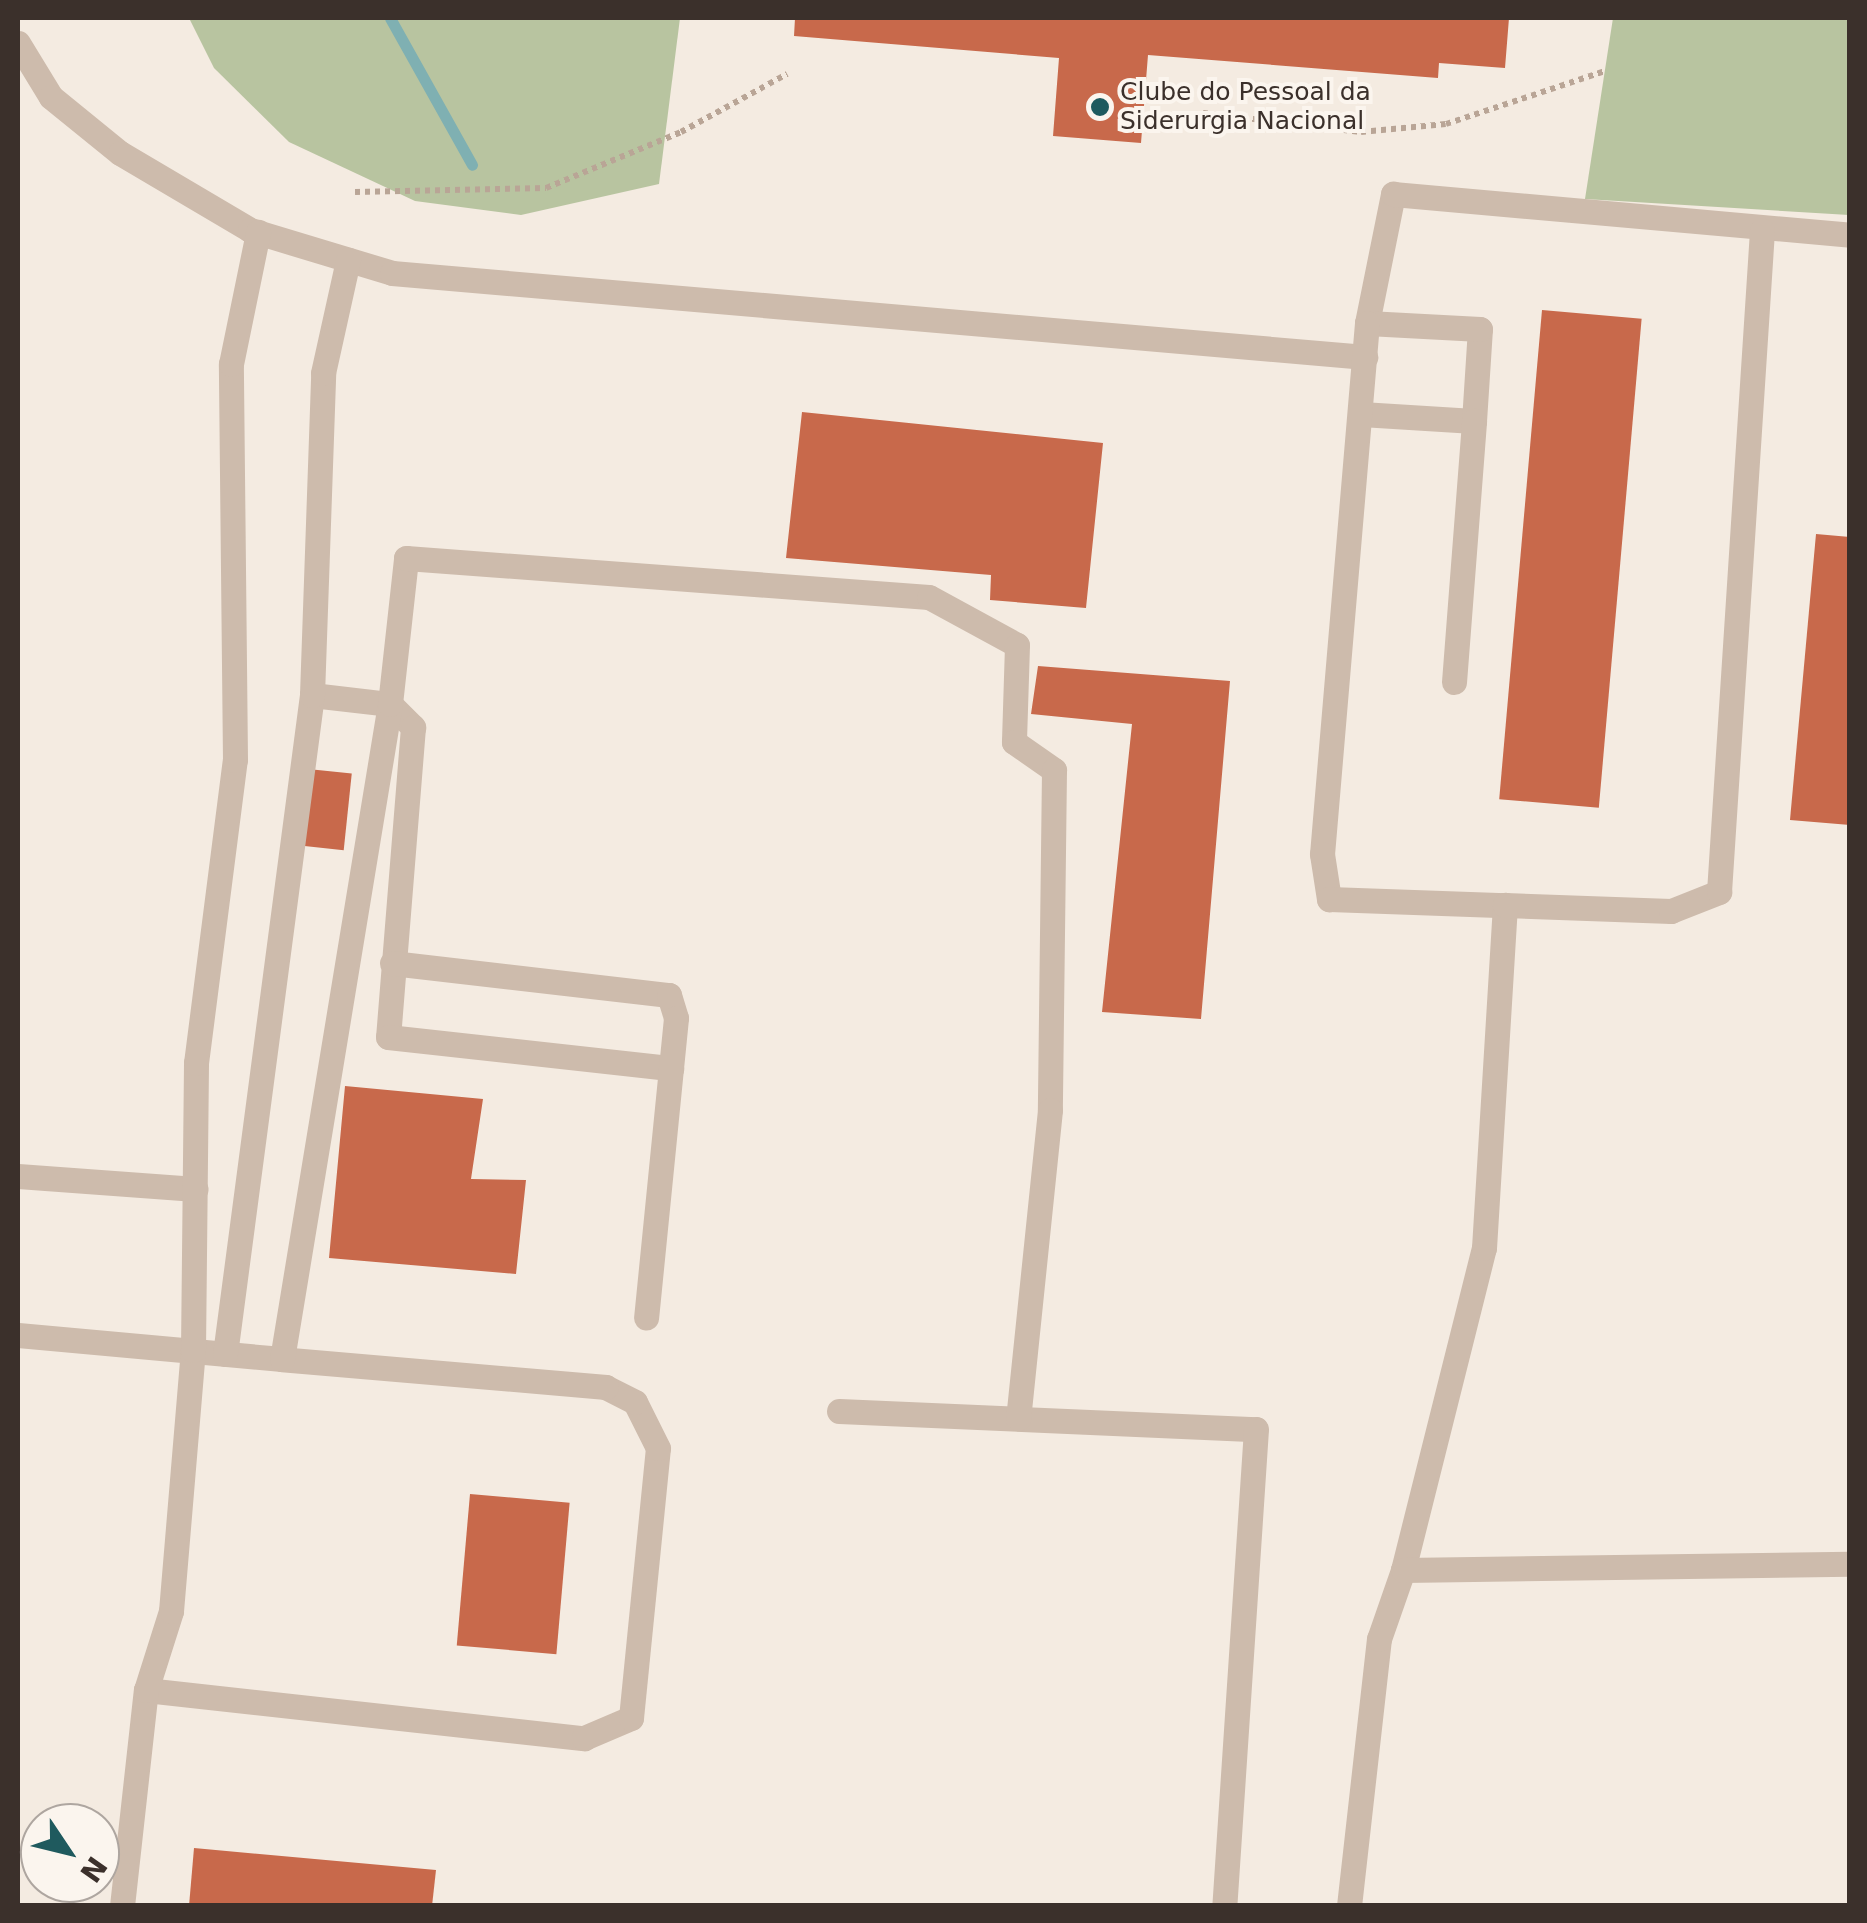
<!DOCTYPE html>
<style>
body{margin:0}
#map{position:relative;width:1867px;height:1923px;overflow:hidden;background:#f4ebe1;font-family:"DejaVu Sans",sans-serif}
div>[style]{position:absolute}
[style*='--x']{left:calc(var(--x)*1px);top:calc(var(--y)*1px);width:calc(var(--w)*1px);rotate:calc(var(--a)*1deg)}
.green>*{inset:0;background:#b8c4a0}
.stream>*{height:11px;margin:-5.5px;padding:0 5.5px;transform-origin:5.5px;border-radius:5.5px;background:#7fb0b2}
.building>*{inset:0;background:#c8694b;transform-origin:0 0}
.path>*{height:6px;margin-top:-3px;transform-origin:0;background:repeating-linear-gradient(90deg,#b9a596 0 5px,transparent 0 10px)}
.minor>*{height:25px;margin:-12.5px;padding:0 12.5px;transform-origin:12.5px;border-radius:12.5px;background:#cdbbac}
.dots>*{width:28px;height:28px;translate:-50% -50%;box-sizing:border-box;border:5px solid #fbf5ee;border-radius:50%}
span{translate:-50% -50%;white-space:nowrap;text-align:center;line-height:1.15;-webkit-text-stroke:8px #fbf5ee;paint-order:stroke}
.poi-label{font-size:25px;color:#3b302b}
.left{translate:0 -50%;text-align:left}
.frame{position:absolute;inset:0;border:20px solid #3b302b;pointer-events:none}
.north{position:absolute;left:20px;top:1803px;width:100px;height:100px;box-sizing:border-box;background:#fbf5ee;border:2px solid #aea6a0;border-radius:50%;rotate:125deg;font-size:28px;font-weight:700;line-height:40px;text-align:center;color:#3b302b}
.north::after{content:'';display:block;margin:auto;width:35px;height:45px;background:#1f5a5e;clip-path:polygon(50% 0,100% 100%,50% 72%,0 100%)}
</style>
<div id="map">
<div class="green">
<div style="clip-path:polygon(189px 18px,680px 18px,659px 184px,521px 215px,415px 201px,289px 142px,214px 68px)"></div>
<div style="clip-path:polygon(1613px 18px,1849px 18px,1849px 215px,1585px 199px)"></div>
</div>
<div class="stream">
<div style="--x:390;--y:18;--w:168;--a:60.8"></div>
</div>
<div class="building">
<div style="clip-path:polygon(795px 18px,1509px 18px,1505px 68px,1439px 63px,1438px 78px,1148px 55px,1141px 143px,1053px 136px,1059px 58px,794px 36px)"></div>
<div style="left:1542px;top:310px;width:100px;height:491px;rotate:5deg"></div>
<div style="clip-path:polygon(802px 412px,1103px 443px,1086px 608px,990px 600px,991px 575px,786px 558px)"></div>
<div style="clip-path:polygon(1816px 534px,1850px 537px,1850px 825px,1790px 820px)"></div>
<div style="clip-path:polygon(1038px 666px,1230px 681px,1201px 1019px,1102px 1012px,1132px 724px,1031px 714px)"></div>
<div style="left:308px;top:769px;width:44px;height:77px;rotate:6deg"></div>
<div style="clip-path:polygon(345px 1086px,483px 1099px,471px 1179px,526px 1180px,516px 1274px,329px 1258px)"></div>
<div style="left:470px;top:1494px;width:100px;height:152px;rotate:5deg"></div>
<div style="clip-path:polygon(194px 1848px,436px 1870px,432px 1906px,189px 1906px)"></div>
</div>
<div class="path">
<div style="--x:1203;--y:113;--w:159;--a:6.9"></div>
<div style="--x:1361;--y:132;--w:85;--a:-5.4"></div>
<div style="--x:1446;--y:124;--w:168;--a:-18.4"></div>
<div style="--x:355;--y:192;--w:191;--a:-1.2"></div>
<div style="--x:546;--y:188;--w:146;--a:-22.5"></div>
<div style="--x:681;--y:132;--w:121;--a:-28.7"></div>
</div>
<div class="minor">
<div style="--x:18;--y:43;--w:63;--a:58.6"></div>
<div style="--x:51;--y:97;--w:89;--a:39.1"></div>
<div style="--x:120;--y:153;--w:151;--a:30.6"></div>
<div style="--x:250;--y:230;--w:148;--a:16.8"></div>
<div style="--x:392;--y:273;--w:977;--a:4.93"></div>
<div style="--x:1367;--y:323;--w:132;--a:-78.6"></div>
<div style="--x:1393;--y:194;--w:459;--a:5.1"></div>
<div style="--x:1361;--y:414;--w:113;--a:3.5"></div>
<div style="--x:1474;--y:421;--w:92;--a:-86.3"></div>
<div style="--x:1480;--y:329;--w:113;--a:-177"></div>
<div style="--x:1367;--y:323;--w:533;--a:94.84"></div>
<div style="--x:1322;--y:854;--w:46;--a:81.2"></div>
<div style="--x:1329;--y:899;--w:176;--a:2"></div>
<div style="--x:1454;--y:682;--w:262;--a:-85.6"></div>
<div style="--x:312;--y:695;--w:79;--a:6.6"></div>
<div style="--x:390;--y:704;--w:33;--a:45"></div>
<div style="--x:413;--y:727;--w:311;--a:94.6"></div>
<div style="--x:388;--y:1037;--w:285;--a:6.3"></div>
<div style="--x:392;--y:963;--w:279;--a:6.6"></div>
<div style="--x:669;--y:995;--w:24;--a:73"></div>
<div style="--x:676;--y:1018;--w:301;--a:95.7"></div>
<div style="--x:18;--y:1176;--w:178;--a:4.2"></div>
<div style="--x:18;--y:1335;--w:265;--a:5.2"></div>
<div style="--x:225;--y:1354;--w:665;--a:-82.48"></div>
<div style="--x:312;--y:695;--w:322;--a:-88"></div>
<div style="--x:323;--y:373;--w:116;--a:-77.5"></div>
<div style="--x:839;--y:1411;--w:417;--a:2.5"></div>
<div style="--x:1256;--y:1429;--w:478;--a:93.8"></div>
<div style="--x:1403;--y:1570;--w:332;--a:-75.9"></div>
<div style="--x:1484;--y:1248;--w:344;--a:-86.5"></div>
<div style="--x:1505;--y:905;--w:166;--a:2.1"></div>
<div style="--x:1671;--y:911;--w:52;--a:-21.6"></div>
<div style="--x:1719;--y:892;--w:663;--a:-86.28"></div>
<div style="--x:146;--y:1690;--w:441;--a:6.3"></div>
<div style="--x:584;--y:1738;--w:51;--a:-23.1"></div>
<div style="--x:631;--y:1718;--w:271;--a:-84.3"></div>
<div style="--x:658;--y:1448;--w:51;--a:-116.6"></div>
<div style="--x:635;--y:1402;--w:33;--a:-153"></div>
<div style="--x:606;--y:1387;--w:325;--a:-175.1"></div>
<div style="--x:282;--y:1359;--w:664;--a:-80.64"></div>
<div style="--x:390;--y:704;--w:147;--a:-83.7"></div>
<div style="--x:406;--y:558;--w:524;--a:4.26"></div>
<div style="--x:929;--y:597;--w:100;--a:28.6"></div>
<div style="--x:1017;--y:645;--w:97;--a:91.8"></div>
<div style="--x:1014;--y:742;--w:49;--a:35"></div>
<div style="--x:1054;--y:770;--w:340;--a:90.7"></div>
<div style="--x:1050;--y:1110;--w:310;--a:95.9"></div>
<div style="--x:122;--y:1906;--w:217;--a:-83.7"></div>
<div style="--x:146;--y:1690;--w:83;--a:-72.4"></div>
<div style="--x:171;--y:1611;--w:262;--a:-85.2"></div>
<div style="--x:193;--y:1350;--w:287;--a:-89.4"></div>
<div style="--x:196;--y:1063;--w:305;--a:-82.7"></div>
<div style="--x:235;--y:760;--w:396;--a:-90.6"></div>
<div style="--x:231;--y:364;--w:135;--a:-78.4"></div>
<div style="--x:1349;--y:1906;--w:269;--a:-83.6"></div>
<div style="--x:1379;--y:1639;--w:73;--a:-70.8"></div>
<div style="--x:1403;--y:1570;--w:447;--a:-0.8"></div>
</div>
<div class="dots">
<div style="left:1100px;top:107px;background:#1f5a5e"></div>
</div>
<div class="poi-label">
<span class="left" style="left:1120px;top:107px">Clube do Pessoal da<br>Siderurgia Nacional</span>
</div>
<div class="frame"></div>
<div class="north">N</div>
</div>
